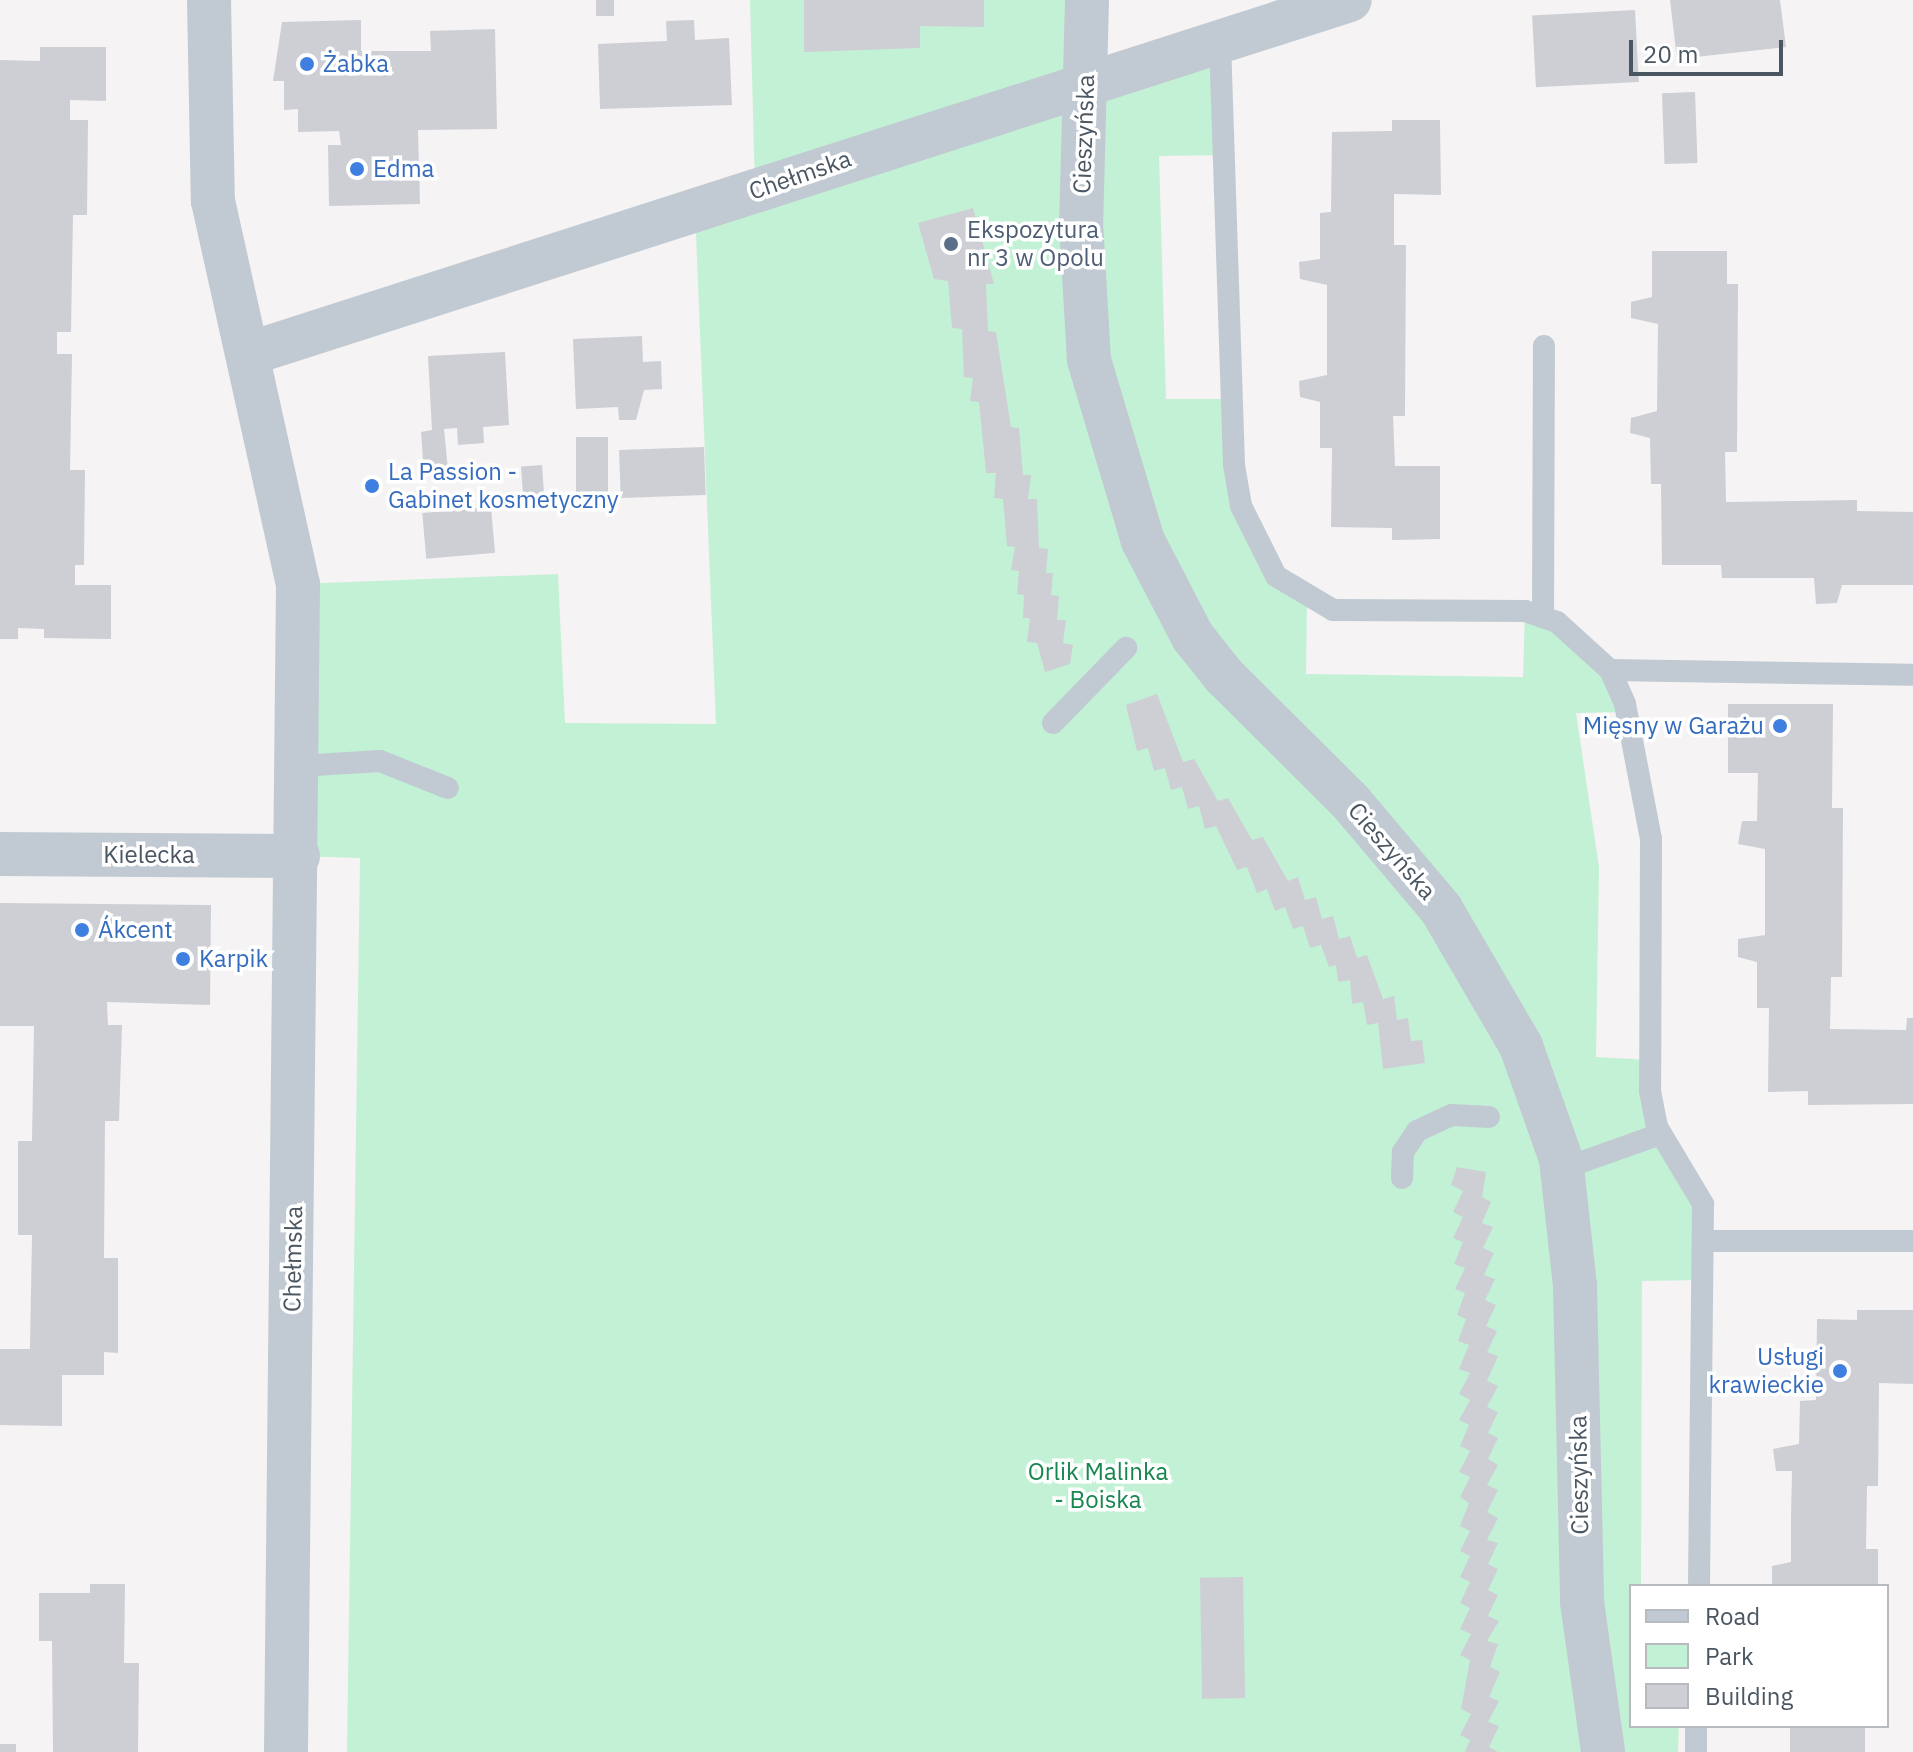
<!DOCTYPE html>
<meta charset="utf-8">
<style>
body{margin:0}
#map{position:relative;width:1913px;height:1752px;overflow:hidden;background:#f5f3f3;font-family:"IBM Plex Sans",sans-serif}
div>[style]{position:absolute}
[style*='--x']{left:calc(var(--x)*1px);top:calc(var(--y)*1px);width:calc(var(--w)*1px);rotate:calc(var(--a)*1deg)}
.green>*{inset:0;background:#c3f1d5}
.building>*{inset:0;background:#cdcfd5;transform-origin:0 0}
.service>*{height:22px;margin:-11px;padding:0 11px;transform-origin:11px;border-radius:11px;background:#c1cad2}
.minor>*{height:44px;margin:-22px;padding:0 22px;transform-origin:22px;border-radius:22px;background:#c1cad2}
.dots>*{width:22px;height:22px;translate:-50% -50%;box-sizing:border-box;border:4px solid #fff;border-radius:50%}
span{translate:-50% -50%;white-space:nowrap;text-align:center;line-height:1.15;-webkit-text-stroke:7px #fff;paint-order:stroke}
.shop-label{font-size:24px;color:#366cbe}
.left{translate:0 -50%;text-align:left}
.right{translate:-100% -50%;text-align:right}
.street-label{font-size:24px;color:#4a5661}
.service-label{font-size:24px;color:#4e5e75}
.park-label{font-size:24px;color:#17864f}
.legend{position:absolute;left:1629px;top:1584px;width:260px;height:144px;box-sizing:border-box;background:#fff;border:2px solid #b7bbc0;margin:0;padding:10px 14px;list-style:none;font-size:24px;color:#4a5661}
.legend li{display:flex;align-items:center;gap:16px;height:40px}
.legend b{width:40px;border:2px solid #b7bbc0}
.scale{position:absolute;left:1629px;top:40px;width:154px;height:36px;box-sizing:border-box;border:4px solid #4a5661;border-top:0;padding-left:10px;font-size:24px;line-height:28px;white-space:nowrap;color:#4a5661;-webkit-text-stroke:6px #fff;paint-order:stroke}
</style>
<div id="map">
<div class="green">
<div style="clip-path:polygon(750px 0,1087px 0,1086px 84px,1220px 42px,1224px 155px,1159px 156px,1166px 399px,1231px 399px,1241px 506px,1307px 601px,1306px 674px,1523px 677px,1525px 611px,1587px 643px,1627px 712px,1576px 713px,1599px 867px,1596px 1057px,1650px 1060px,1650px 1091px,1688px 1175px,1703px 1280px,1642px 1281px,1641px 1586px,1631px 1586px,1631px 1726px,1679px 1726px,1678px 1752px,347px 1752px,360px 858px,298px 856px,298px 584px,558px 574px,565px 723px,716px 724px,695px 210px,755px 190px)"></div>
</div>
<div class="building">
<div style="left:596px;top:0;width:18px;height:16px"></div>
<div style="clip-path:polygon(804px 0,984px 0,984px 27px,920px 26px,920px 48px,804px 52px)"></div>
<div style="clip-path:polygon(1670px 0,1780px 0,1786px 47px,1677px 59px)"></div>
<div style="left:1635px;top:10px;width:72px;height:103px;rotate:87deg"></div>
<div style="clip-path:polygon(361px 20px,361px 51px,431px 51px,430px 31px,495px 29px,497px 129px,418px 130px,420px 204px,329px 206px,328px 145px,341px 145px,339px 131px,298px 132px,298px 109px,284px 110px,284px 81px,273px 81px,282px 22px)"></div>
<div style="clip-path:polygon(694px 20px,695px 40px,729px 38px,732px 105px,600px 109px,598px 44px,667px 41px,666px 21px)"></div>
<div style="clip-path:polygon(40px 47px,106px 47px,106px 101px,70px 100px,70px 120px,88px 120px,87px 215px,73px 215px,71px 332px,57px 332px,57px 354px,72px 354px,70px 470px,85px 470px,84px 565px,75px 565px,75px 585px,111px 585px,111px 639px,44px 638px,44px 629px,18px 628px,18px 639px,0 639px,0 60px,40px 61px)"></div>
<div style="left:1695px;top:92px;width:71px;height:33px;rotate:88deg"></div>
<div style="clip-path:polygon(1392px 120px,1440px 120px,1441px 195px,1394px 194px,1394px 245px,1406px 245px,1405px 416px,1393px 416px,1395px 466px,1440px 466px,1440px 539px,1392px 540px,1392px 528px,1331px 527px,1332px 448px,1320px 448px,1320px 402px,1300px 397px,1299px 381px,1327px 375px,1327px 285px,1300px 279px,1299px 262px,1320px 259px,1320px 213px,1331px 212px,1332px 132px,1392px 131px)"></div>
<div style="clip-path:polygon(973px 208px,994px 284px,986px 284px,988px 331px,996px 332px,1011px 427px,1019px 428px,1023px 475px,1031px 475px,1028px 499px,1037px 499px,1039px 548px,1048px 549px,1046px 573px,1053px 573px,1051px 595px,1059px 596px,1057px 620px,1066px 620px,1063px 643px,1073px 645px,1070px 664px,1045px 672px,1037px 643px,1027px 642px,1030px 618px,1023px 618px,1024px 595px,1017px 594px,1019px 571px,1011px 570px,1015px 547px,1007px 546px,1003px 499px,994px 498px,996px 473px,986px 473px,979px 402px,970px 401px,973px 378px,964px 377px,962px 329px,952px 328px,948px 281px,934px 279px,918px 223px)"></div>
<div style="clip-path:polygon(1652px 251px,1727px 251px,1727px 284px,1738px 284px,1737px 452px,1725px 452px,1726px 502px,1857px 500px,1857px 511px,1913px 512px,1913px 585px,1842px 585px,1837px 603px,1816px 604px,1814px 578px,1722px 578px,1721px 565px,1662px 565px,1661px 484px,1651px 484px,1650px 438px,1630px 433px,1631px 418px,1657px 411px,1658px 324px,1631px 318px,1631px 302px,1652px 297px)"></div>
<div style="clip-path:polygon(642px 336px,643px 362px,661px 361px,662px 389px,644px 390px,636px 420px,619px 420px,618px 407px,576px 409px,573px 339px)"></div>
<div style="clip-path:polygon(505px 352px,509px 425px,483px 427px,484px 443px,458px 445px,457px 428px,444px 429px,448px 470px,424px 474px,421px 432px,432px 430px,428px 356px)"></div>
<div style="left:576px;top:437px;width:32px;height:62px"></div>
<div style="left:704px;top:447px;width:48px;height:85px;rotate:88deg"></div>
<div style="left:542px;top:465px;width:31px;height:21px;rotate:86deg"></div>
<div style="left:491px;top:507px;width:46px;height:69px;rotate:85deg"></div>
<div style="clip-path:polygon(1157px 694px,1183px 762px,1194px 759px,1218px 801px,1228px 798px,1252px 840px,1263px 837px,1288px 881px,1298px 877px,1305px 900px,1316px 897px,1322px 919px,1333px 916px,1339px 939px,1350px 936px,1357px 958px,1367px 955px,1383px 999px,1394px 996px,1397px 1020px,1408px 1018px,1411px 1041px,1422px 1040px,1425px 1063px,1383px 1069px,1378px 1023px,1367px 1025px,1363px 1002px,1352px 1004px,1350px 980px,1338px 982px,1336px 965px,1329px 967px,1321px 945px,1310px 948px,1303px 926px,1293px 929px,1285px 907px,1275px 911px,1267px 889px,1257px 893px,1247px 867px,1237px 870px,1216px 826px,1205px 829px,1199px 806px,1188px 809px,1182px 787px,1171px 790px,1165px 768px,1154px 771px,1148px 748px,1137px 751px,1126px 705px)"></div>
<div style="clip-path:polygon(1728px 704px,1833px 704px,1832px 808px,1843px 808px,1842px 977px,1831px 977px,1830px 1029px,1906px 1030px,1907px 1018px,1913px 1018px,1913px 1104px,1808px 1105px,1808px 1091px,1768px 1092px,1769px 1008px,1757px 1008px,1757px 962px,1738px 957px,1738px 939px,1765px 935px,1765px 849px,1738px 844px,1742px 821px,1757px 821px,1758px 773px,1728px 773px)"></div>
<div style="clip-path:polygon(0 903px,211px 905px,210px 1005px,107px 1002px,108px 1025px,122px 1025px,119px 1121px,105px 1121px,104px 1258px,118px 1258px,118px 1353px,104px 1352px,104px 1375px,62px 1375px,62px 1426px,0 1425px,0 1349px,30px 1349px,32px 1235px,18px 1235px,18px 1141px,32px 1141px,34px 1026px,0 1026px)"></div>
<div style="clip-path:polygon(1457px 1167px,1486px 1172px,1482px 1197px,1491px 1202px,1482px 1223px,1493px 1227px,1483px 1248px,1494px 1253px,1484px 1275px,1495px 1279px,1485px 1300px,1496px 1305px,1486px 1326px,1497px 1331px,1487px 1352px,1498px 1356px,1487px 1381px,1498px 1386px,1487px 1407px,1498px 1412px,1488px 1433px,1498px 1438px,1488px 1459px,1498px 1465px,1487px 1485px,1498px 1490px,1487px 1512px,1498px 1518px,1487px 1540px,1498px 1543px,1488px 1564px,1498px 1569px,1488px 1590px,1498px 1595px,1488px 1616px,1499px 1621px,1487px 1641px,1498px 1644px,1490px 1667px,1500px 1672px,1489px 1697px,1499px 1701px,1488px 1722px,1499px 1726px,1489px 1747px,1498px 1752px,1465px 1752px,1470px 1740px,1460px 1735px,1471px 1714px,1461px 1709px,1470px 1660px,1460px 1655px,1471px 1634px,1460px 1629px,1470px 1608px,1460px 1603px,1470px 1582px,1460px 1577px,1470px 1556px,1460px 1551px,1470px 1531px,1460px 1526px,1469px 1503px,1460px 1497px,1470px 1477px,1459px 1472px,1470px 1451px,1460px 1446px,1469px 1425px,1459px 1420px,1470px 1400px,1459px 1394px,1470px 1373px,1459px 1369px,1469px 1345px,1458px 1341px,1466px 1319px,1457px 1315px,1465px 1293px,1455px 1289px,1465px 1268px,1454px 1264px,1463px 1242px,1453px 1238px,1463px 1217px,1453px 1212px,1463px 1191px,1451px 1185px)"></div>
<div style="clip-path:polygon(1857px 1310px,1913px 1310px,1913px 1384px,1879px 1383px,1878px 1486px,1867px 1486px,1866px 1549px,1878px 1549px,1878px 1586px,1772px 1585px,1772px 1566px,1791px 1562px,1791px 1516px,1792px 1471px,1776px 1471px,1773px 1449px,1799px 1444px,1800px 1401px,1816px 1400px,1817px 1319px,1857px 1320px)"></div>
<div style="left:1243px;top:1577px;width:121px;height:43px;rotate:89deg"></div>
<div style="clip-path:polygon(90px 1584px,125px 1584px,124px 1663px,139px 1663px,138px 1752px,53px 1752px,52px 1641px,39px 1641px,39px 1593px,90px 1593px)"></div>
<div style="left:1790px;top:1726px;width:75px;height:26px"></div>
<div style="left:0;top:1744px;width:16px;height:8px"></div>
</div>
<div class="service">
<div style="--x:1220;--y:42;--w:423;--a:88.1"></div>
<div style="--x:1234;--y:465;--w:42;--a:80.3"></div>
<div style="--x:1241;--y:506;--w:78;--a:63.4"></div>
<div style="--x:1276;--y:576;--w:66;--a:30.8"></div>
<div style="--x:1333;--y:610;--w:192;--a:0.3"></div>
<div style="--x:1525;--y:611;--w:34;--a:19"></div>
<div style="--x:1557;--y:622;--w:72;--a:42.2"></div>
<div style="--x:1610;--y:670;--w:37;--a:66"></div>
<div style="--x:1625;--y:704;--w:137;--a:79.1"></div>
<div style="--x:1651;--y:839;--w:252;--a:90.2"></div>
<div style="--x:1650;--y:1091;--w:37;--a:79"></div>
<div style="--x:1657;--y:1127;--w:90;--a:59.1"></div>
<div style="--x:1703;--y:1204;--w:382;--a:90.6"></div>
<div style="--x:1543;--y:617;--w:271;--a:-89.8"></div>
<div style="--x:1610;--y:670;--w:303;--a:0.9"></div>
<div style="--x:1053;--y:723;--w:105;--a:-45.8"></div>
<div style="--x:299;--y:766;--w:81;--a:-3.5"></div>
<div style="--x:380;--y:761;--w:73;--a:21.7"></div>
<div style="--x:1562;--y:1169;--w:105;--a:-19.5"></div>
<div style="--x:1402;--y:1178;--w:26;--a:-88"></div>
<div style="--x:1403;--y:1152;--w:25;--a:-56"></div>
<div style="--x:1417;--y:1131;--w:38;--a:-25"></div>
<div style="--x:1452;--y:1115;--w:37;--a:3"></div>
<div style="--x:1703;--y:1241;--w:210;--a:0"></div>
<div style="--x:1696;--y:1752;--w:26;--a:-90"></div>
</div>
<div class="minor">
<div style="--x:209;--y:0;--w:201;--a:88.9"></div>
<div style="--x:213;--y:201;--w:392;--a:77.5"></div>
<div style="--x:298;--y:584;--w:1168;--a:90.59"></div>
<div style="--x:1087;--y:0;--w:222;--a:91.5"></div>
<div style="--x:1081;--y:222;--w:138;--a:86.7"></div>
<div style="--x:1089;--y:360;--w:189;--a:73.4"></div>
<div style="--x:1143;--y:541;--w:108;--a:62.5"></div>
<div style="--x:1193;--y:637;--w:50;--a:51.5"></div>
<div style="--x:1224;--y:676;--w:176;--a:44.8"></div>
<div style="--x:1349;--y:800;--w:143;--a:49.8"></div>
<div style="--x:1441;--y:909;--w:159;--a:59.7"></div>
<div style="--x:1521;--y:1046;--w:120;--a:70.5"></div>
<div style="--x:1561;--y:1159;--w:128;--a:83.7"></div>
<div style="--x:1575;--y:1286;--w:316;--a:88.7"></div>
<div style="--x:1582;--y:1602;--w:151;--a:82"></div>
<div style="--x:251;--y:353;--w:1154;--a:-17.81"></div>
<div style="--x:0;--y:854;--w:298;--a:0.4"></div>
</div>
<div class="dots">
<div style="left:307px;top:64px;background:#3f7fe0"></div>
<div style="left:357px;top:169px;background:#3f7fe0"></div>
<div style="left:951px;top:244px;background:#5c6f8a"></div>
<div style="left:372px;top:486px;background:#3f7fe0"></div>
<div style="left:1780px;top:726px;background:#3f7fe0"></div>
<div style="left:82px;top:930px;background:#3f7fe0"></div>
<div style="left:183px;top:959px;background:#3f7fe0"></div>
<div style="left:1840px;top:1371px;background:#3f7fe0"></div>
</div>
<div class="shop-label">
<span class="left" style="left:323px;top:64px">Żabka</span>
<span class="left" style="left:373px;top:169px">Edma</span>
<span class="left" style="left:388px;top:486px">La Passion -<br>Gabinet kosmetyczny</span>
<span class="right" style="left:1764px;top:726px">Mięsny w Garażu</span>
<span class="left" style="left:98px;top:930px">Ákcent</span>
<span class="left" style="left:199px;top:959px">Karpik</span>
<span class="right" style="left:1824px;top:1371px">Usługi<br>krawieckie</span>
</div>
<div class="street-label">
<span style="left:1084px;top:134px;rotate:-88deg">Cieszyńska</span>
<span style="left:800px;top:175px;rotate:-19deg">Chełmska</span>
<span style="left:1392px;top:851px;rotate:49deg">Cieszyńska</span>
<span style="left:149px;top:855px">Kielecka</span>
<span style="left:293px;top:1259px;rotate:-89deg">Chełmska</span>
<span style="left:1579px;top:1475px;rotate:-91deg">Cieszyńska</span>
</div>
<div class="service-label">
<span class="left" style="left:967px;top:244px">Ekspozytura<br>nr 3 w Opolu</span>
</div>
<div class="park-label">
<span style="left:1098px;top:1486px">Orlik Malinka<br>- Boiska</span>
</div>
<ul class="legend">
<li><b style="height:10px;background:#c1cad2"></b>Road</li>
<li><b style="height:22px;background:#c3f1d5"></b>Park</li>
<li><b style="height:22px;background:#cdcfd5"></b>Building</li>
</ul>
<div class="scale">20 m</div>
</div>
